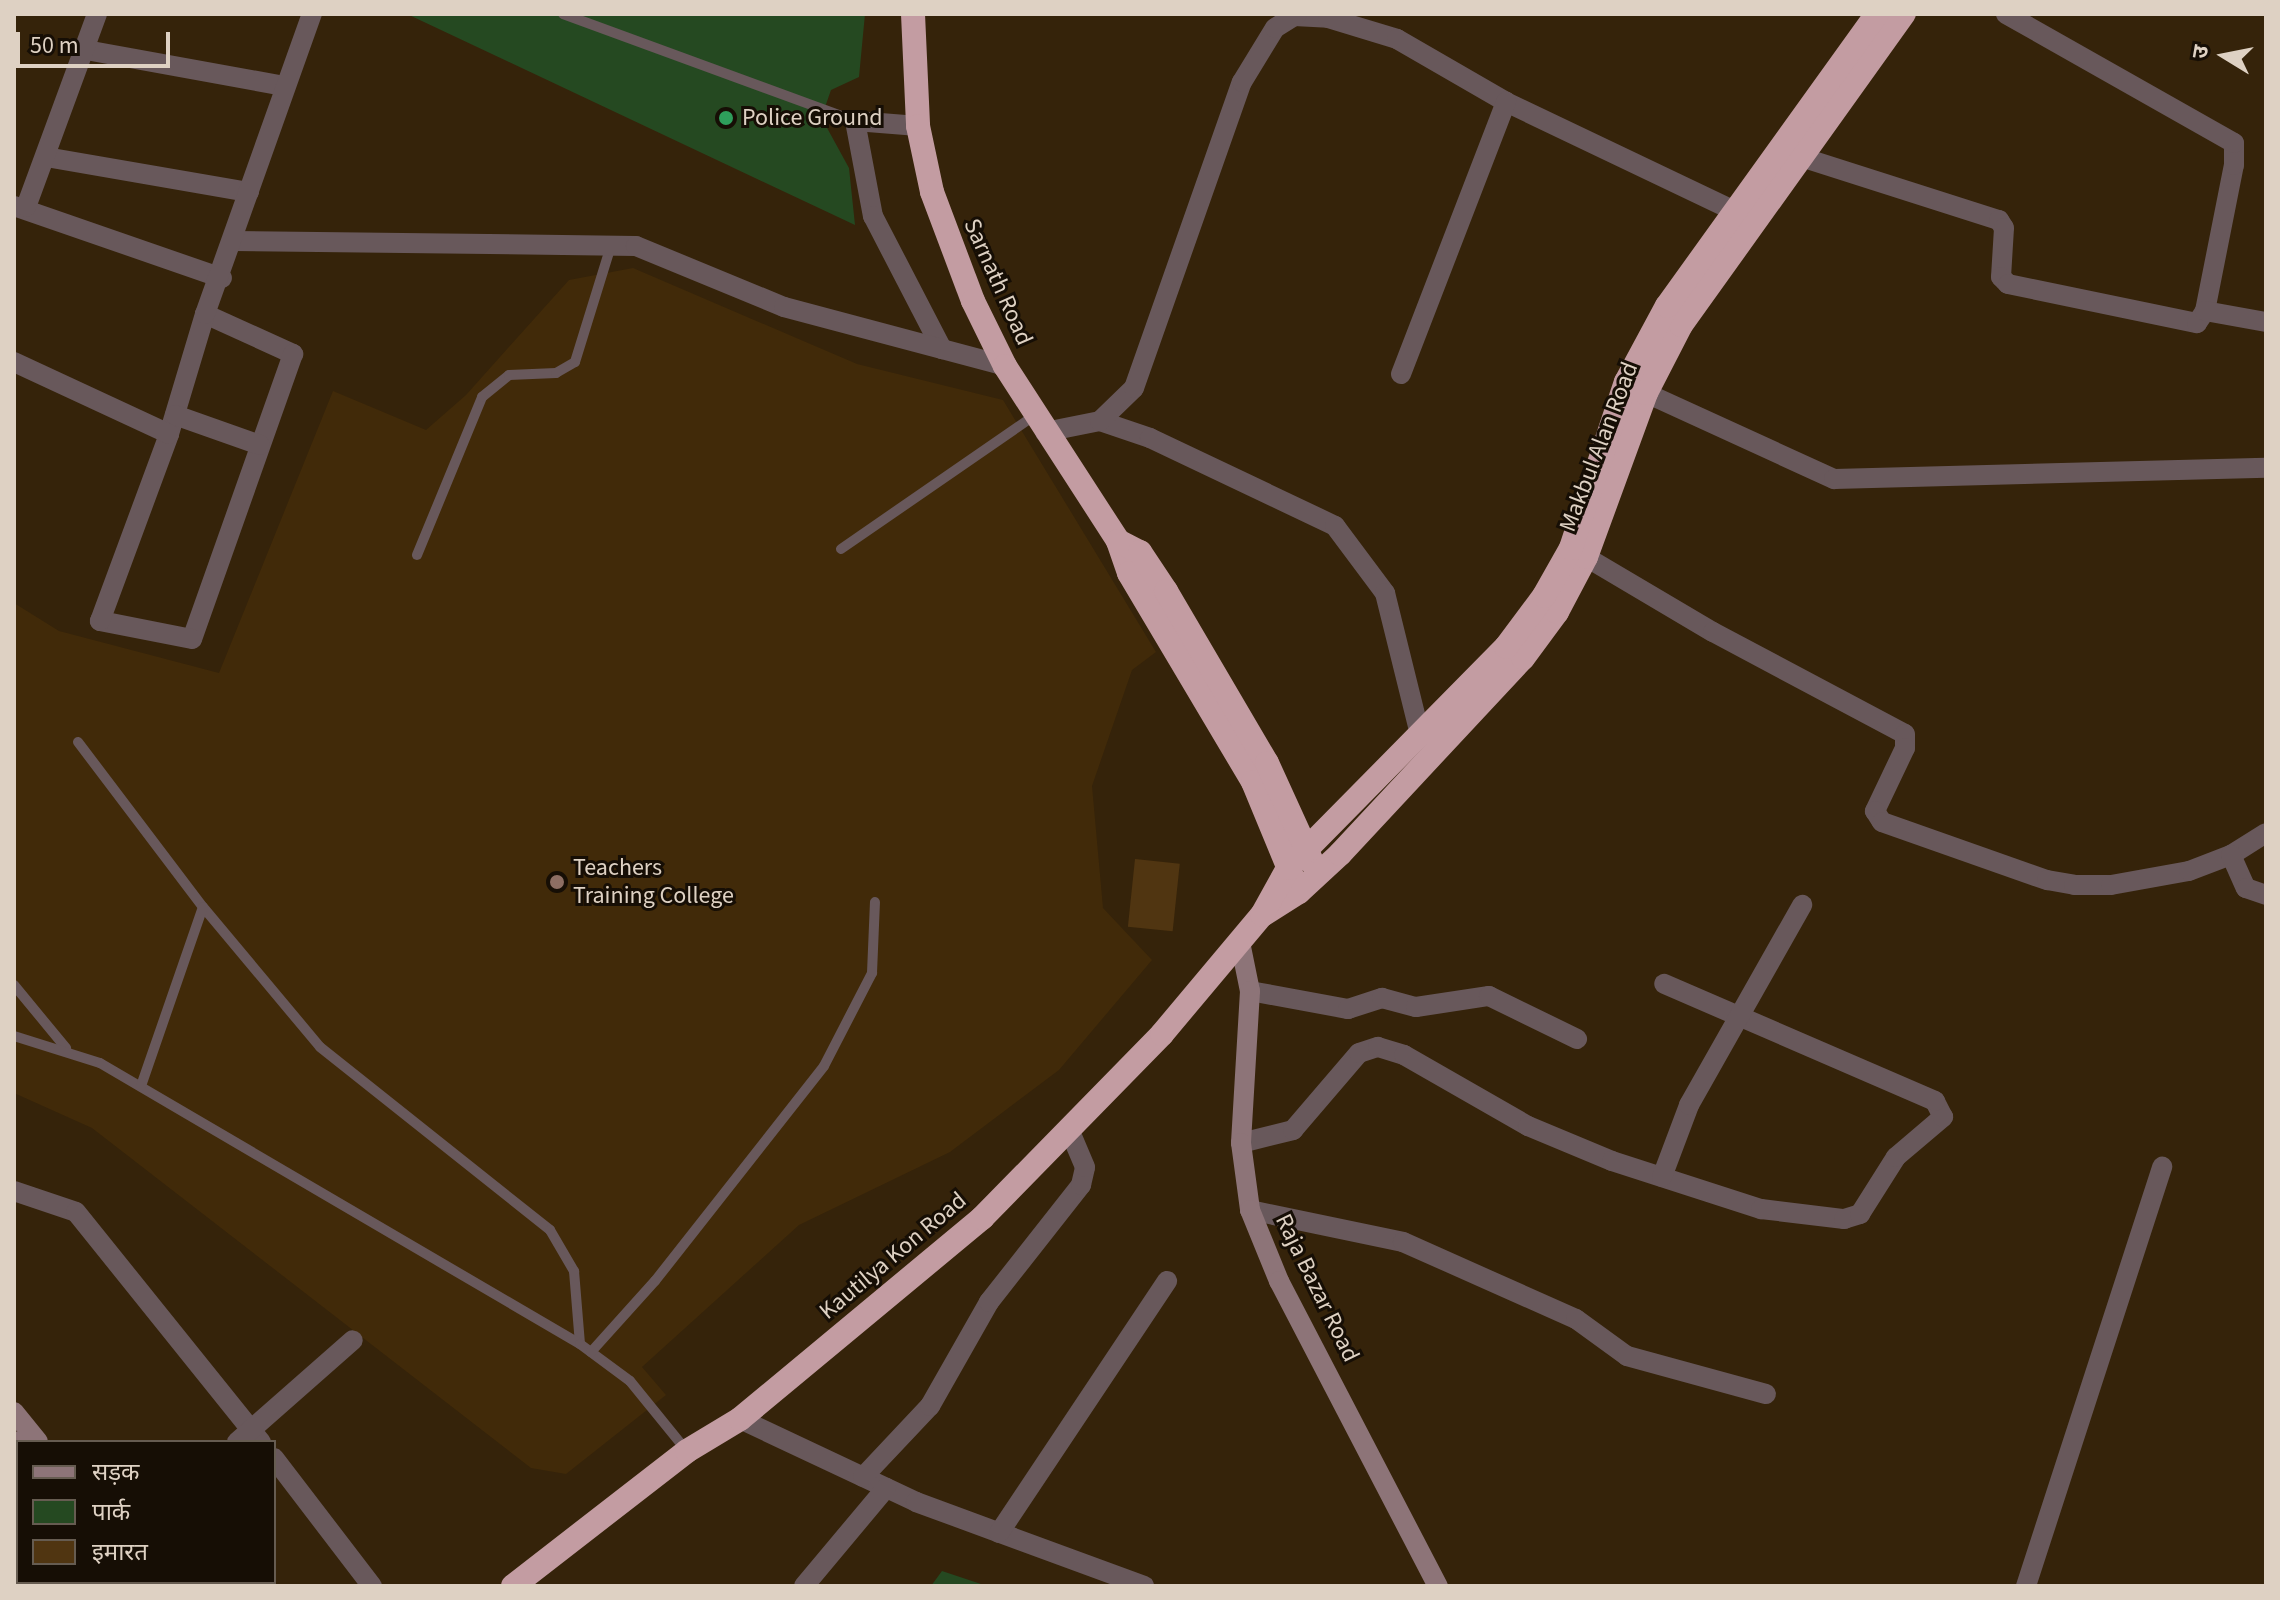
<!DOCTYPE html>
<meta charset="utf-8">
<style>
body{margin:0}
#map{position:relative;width:2280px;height:1600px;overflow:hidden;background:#35230a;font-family:"Source Sans 3","Noto Sans Devanagari",sans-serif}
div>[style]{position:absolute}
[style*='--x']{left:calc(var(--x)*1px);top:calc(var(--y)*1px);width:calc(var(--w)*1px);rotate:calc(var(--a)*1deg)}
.built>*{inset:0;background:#412a09}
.green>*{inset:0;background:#254921}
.building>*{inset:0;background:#503511;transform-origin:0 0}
.lane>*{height:10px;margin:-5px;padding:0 5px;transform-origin:5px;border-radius:5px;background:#68585b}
.street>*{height:20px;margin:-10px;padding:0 10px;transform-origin:10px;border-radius:10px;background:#68585b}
.secondary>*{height:20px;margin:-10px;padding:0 10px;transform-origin:10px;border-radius:10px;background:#8d7478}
.highway>*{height:24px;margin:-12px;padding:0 12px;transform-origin:12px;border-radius:12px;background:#c39ca2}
.dots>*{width:22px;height:22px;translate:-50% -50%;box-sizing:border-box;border:4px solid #160e05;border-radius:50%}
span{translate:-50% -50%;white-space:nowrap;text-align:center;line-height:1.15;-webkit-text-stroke:6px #160e05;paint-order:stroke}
.poi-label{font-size:24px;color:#ded1c3}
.left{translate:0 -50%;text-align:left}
.street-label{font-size:24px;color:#ded1c3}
.frame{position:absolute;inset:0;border:16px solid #ded1c3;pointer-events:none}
.legend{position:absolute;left:16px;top:1440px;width:260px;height:144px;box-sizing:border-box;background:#160e05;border:2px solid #665c51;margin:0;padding:10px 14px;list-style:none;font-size:24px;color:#ded1c3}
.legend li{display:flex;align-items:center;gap:16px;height:40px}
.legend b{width:40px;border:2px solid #665c51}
.north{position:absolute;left:2184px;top:16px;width:80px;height:80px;-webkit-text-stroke:6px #160e05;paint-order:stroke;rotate:280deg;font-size:22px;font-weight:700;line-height:32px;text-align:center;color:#ded1c3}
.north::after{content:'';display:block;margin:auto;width:28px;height:36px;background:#ded1c3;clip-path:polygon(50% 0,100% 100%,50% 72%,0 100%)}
.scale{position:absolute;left:16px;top:32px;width:154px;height:36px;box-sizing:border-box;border:4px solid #ded1c3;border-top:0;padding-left:10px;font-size:24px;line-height:28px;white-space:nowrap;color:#ded1c3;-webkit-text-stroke:6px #160e05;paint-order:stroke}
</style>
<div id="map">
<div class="built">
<div style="clip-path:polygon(633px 268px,857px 364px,1003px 400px,1156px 652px,1132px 670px,1092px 786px,1103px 908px,1152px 960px,1059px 1070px,950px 1152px,799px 1225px,642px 1367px,666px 1395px,566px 1474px,531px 1468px,92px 1128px,14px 1093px,14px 603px,59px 631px,219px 673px,333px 391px,426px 430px,466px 395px,569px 280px)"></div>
</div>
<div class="green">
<div style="clip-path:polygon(407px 14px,865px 14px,859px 77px,831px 90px,824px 110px,826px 126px,849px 168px,855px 225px)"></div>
<div style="clip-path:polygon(942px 1571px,987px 1586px,931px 1586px)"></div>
</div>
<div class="building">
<div style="left:1135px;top:859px;width:45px;height:68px;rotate:6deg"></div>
</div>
<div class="lane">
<div style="--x:563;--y:14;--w:311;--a:20.1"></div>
<div style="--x:841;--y:549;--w:236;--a:-34.6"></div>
<div style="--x:417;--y:555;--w:171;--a:-67.6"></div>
<div style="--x:482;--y:397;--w:35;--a:-39"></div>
<div style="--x:509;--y:375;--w:47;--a:-2.4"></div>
<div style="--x:556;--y:373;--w:22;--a:-30"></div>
<div style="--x:575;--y:362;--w:121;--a:-72.8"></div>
<div style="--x:78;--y:742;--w:207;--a:52.9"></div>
<div style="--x:203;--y:907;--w:182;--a:50.1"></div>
<div style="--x:320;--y:1047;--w:294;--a:38.5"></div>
<div style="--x:550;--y:1230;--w:48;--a:59.7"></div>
<div style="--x:574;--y:1271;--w:73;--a:85.3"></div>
<div style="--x:14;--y:985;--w:82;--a:50.5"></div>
<div style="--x:14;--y:1036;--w:90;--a:17.4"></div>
<div style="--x:100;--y:1063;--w:556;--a:30.35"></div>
<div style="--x:580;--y:1344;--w:62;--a:36.5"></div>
<div style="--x:630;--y:1381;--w:89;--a:50.9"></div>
<div style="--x:141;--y:1086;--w:189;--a:-70.9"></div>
<div style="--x:591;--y:1352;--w:96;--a:-48"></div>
<div style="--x:655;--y:1281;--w:273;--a:-51.8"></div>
<div style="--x:824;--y:1066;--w:105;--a:-62.7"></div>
<div style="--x:872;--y:973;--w:71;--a:-87.6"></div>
</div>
<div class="street">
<div style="--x:1294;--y:16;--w:34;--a:3"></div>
<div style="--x:1328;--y:18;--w:72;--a:16.9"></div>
<div style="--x:1397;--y:39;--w:126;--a:30"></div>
<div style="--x:1506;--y:102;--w:254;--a:25.5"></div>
<div style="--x:86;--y:50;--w:202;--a:10.3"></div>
<div style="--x:918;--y:126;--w:63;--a:-175.5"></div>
<div style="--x:855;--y:121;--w:97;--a:79.3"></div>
<div style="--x:873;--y:216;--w:150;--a:62.6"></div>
<div style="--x:46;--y:157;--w:206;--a:9.8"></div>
<div style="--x:1801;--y:157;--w:208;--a:17.7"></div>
<div style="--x:1999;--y:220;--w:9;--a:58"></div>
<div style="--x:2004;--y:228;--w:49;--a:93.5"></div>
<div style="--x:2001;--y:277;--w:10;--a:45"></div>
<div style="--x:2008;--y:284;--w:193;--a:11.7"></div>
<div style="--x:2197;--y:323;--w:14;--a:-56"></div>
<div style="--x:2205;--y:311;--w:149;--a:-78.8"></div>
<div style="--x:2234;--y:165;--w:22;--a:-90"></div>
<div style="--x:2234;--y:143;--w:262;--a:-150.5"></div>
<div style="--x:14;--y:206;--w:220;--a:19.1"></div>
<div style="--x:26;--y:207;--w:206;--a:-69.8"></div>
<div style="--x:234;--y:241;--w:402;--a:0.7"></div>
<div style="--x:636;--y:246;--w:160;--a:22.4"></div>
<div style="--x:784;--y:307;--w:229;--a:14.9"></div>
<div style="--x:2205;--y:311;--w:62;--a:10.2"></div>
<div style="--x:205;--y:314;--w:97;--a:24.4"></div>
<div style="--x:293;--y:354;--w:302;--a:109.5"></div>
<div style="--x:192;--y:639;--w:94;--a:-168.9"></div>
<div style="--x:100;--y:621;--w:199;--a:-69.7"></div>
<div style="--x:169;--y:434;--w:125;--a:-73.3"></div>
<div style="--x:205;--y:314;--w:319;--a:-70.4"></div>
<div style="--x:14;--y:362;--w:171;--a:24.9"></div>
<div style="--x:1401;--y:374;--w:292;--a:-68.9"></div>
<div style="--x:1646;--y:393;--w:207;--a:24.6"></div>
<div style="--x:1834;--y:479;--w:432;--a:-1.5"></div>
<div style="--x:175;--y:415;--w:90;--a:19.4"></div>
<div style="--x:1100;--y:421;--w:53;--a:18.8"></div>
<div style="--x:1150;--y:438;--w:205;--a:25.4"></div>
<div style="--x:1335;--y:526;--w:84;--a:53.3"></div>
<div style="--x:1385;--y:593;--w:150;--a:76.1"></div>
<div style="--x:1045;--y:432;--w:56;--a:-11.3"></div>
<div style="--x:1100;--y:421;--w:47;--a:-44.1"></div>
<div style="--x:1134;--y:388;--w:324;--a:-70.6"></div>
<div style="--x:1242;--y:82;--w:63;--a:-58.6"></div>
<div style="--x:1275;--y:28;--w:26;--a:-32"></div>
<div style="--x:1586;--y:557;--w:147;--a:30.6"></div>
<div style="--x:1713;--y:632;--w:217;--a:28"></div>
<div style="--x:1905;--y:734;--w:14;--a:90"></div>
<div style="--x:1905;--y:748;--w:70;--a:115.5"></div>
<div style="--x:1875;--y:811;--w:13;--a:58"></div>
<div style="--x:1882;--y:822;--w:175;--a:19.4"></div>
<div style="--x:2047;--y:880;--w:27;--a:10"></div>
<div style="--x:2074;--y:885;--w:37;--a:0"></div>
<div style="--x:2111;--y:885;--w:79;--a:-10.2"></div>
<div style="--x:2189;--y:871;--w:45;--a:-20.9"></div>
<div style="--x:2231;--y:855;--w:41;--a:-32.2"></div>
<div style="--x:2231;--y:855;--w:36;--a:66"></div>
<div style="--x:2246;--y:888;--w:21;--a:19"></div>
<div style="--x:1250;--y:991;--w:100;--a:10.4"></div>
<div style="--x:1348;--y:1009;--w:36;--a:-18"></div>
<div style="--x:1382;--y:998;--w:35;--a:15"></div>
<div style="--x:1416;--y:1007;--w:74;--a:-8.6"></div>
<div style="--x:1489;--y:996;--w:98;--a:26"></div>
<div style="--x:1241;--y:1143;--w:54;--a:-14"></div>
<div style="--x:1293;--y:1130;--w:101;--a:-49.4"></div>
<div style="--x:1359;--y:1053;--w:20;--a:-18"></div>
<div style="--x:1378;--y:1047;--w:27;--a:17"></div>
<div style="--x:1404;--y:1055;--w:143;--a:29.8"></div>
<div style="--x:1528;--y:1126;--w:91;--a:22.6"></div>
<div style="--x:1612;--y:1161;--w:157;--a:17.9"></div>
<div style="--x:1761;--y:1209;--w:84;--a:6.9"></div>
<div style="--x:1844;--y:1219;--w:17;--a:-17"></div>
<div style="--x:1860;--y:1214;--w:67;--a:-57.7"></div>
<div style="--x:1896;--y:1157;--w:62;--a:-40.4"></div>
<div style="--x:1943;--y:1117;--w:18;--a:-117"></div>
<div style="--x:1935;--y:1101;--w:295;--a:-156.6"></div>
<div style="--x:1662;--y:1177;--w:77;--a:-69.4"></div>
<div style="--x:1689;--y:1105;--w:230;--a:-60.5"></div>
<div style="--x:14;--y:1191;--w:65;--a:18.7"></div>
<div style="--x:76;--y:1212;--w:295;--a:51.2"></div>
<div style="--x:1250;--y:1210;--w:156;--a:11.8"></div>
<div style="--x:1403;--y:1242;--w:189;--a:24"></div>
<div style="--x:1576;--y:1319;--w:63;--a:36"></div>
<div style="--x:1627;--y:1356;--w:144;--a:15.3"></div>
<div style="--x:740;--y:1419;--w:195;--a:25.2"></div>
<div style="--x:916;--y:1502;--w:243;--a:20.2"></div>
<div style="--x:237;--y:1442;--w:154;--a:-41.3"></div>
<div style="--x:274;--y:1458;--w:161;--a:52.6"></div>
<div style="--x:863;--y:1477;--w:98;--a:-46.7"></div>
<div style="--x:930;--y:1406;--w:120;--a:-60.4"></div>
<div style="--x:989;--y:1302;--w:149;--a:-51.8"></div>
<div style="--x:1081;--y:1185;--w:18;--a:-77"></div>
<div style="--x:1085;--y:1167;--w:38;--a:-113"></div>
<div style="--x:999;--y:1533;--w:303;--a:-56.3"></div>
<div style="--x:804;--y:1586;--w:128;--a:-50.1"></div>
<div style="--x:2026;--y:1586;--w:441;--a:-72"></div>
</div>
<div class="secondary">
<div style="--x:1240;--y:942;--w:50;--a:78.5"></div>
<div style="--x:1250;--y:991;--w:152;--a:93.4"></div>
<div style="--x:1241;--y:1143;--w:68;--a:82.3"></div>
<div style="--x:1250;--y:1210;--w:77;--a:67.8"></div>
<div style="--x:1279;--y:1281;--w:344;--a:62.5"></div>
<div style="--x:14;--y:1412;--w:38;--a:51"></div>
<div style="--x:14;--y:1441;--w:7;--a:56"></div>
<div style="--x:115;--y:1582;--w:5;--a:53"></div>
<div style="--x:134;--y:1582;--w:5;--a:53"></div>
</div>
<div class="highway">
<div style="--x:913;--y:14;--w:112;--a:87.4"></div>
<div style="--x:918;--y:126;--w:67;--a:78"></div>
<div style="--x:932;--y:192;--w:116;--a:69.4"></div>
<div style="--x:973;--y:301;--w:72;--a:63.8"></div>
<div style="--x:1005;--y:366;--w:208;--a:57.1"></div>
<div style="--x:1118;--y:541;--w:34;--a:71"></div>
<div style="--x:1129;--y:573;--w:243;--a:59.3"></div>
<div style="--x:1253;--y:782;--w:107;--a:67.5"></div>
<div style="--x:1118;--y:541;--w:25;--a:27"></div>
<div style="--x:1140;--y:552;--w:47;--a:56.3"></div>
<div style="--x:1166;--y:591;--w:199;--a:59.6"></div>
<div style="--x:1267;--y:763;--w:111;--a:65.5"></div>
<div style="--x:1264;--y:914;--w:41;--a:-32.2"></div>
<div style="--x:1299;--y:892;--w:56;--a:-42.8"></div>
<div style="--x:1340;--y:854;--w:268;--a:-47"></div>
<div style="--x:1523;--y:658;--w:57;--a:-53.5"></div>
<div style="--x:1557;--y:612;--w:62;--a:-62.2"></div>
<div style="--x:1586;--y:557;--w:175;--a:-69.9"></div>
<div style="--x:1646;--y:393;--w:76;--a:-62.8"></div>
<div style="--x:1681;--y:325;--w:383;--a:-54.4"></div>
<div style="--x:513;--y:1586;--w:220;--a:-37.8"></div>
<div style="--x:687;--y:1451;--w:62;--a:-31.1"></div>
<div style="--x:740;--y:1419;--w:315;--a:-39.7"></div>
<div style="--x:982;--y:1218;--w:257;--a:-45.6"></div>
<div style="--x:1162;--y:1034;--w:155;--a:-50"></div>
<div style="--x:1262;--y:915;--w:54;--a:-61"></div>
<div style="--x:1288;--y:868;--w:310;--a:-45.4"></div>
<div style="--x:1506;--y:647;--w:64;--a:-53.3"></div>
<div style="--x:1544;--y:596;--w:55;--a:-60.6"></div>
<div style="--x:1571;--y:548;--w:175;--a:-71.7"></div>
<div style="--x:1626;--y:382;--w:86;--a:-61.7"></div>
<div style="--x:1667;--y:306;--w:360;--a:-54.3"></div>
</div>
<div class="dots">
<div style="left:726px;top:118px;background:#2e9e5b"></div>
<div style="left:557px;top:882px;background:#8d6e63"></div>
</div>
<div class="poi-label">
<span class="left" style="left:742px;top:118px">Police Ground</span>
<span class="left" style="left:573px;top:882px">Teachers<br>Training College</span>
</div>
<div class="street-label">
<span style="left:998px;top:282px;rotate:66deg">Sarnath Road</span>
<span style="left:1599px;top:447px;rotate:-69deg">Makbul Alan Road</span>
<span style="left:893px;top:1256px;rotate:-40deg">Kautilya Kon Road</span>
<span style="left:1317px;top:1288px;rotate:64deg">Raja Bazar Road</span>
</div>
<div class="frame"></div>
<ul class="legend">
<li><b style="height:10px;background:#8d7478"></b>सड़क</li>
<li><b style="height:22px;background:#254921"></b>पार्क</li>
<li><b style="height:22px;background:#503511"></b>इमारत</li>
</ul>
<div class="north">उ</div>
<div class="scale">50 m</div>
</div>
